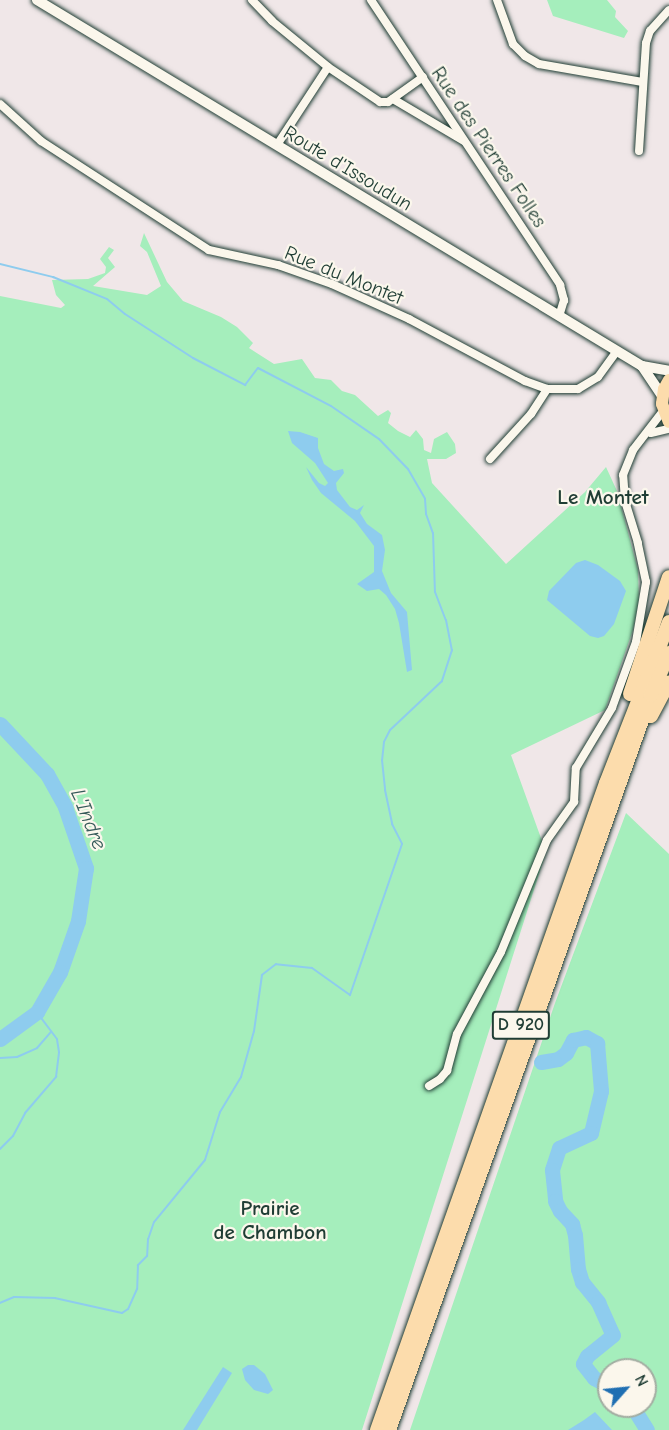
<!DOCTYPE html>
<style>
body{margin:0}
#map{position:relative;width:669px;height:1430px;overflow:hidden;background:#f0e7e8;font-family:"Comic Neue",sans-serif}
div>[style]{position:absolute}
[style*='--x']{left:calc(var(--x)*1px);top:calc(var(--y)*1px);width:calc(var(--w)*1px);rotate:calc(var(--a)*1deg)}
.green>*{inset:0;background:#a5eebc}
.water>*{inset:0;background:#8eccee}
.stream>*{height:2px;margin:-1px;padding:0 1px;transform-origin:1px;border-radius:1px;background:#8eccee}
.river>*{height:15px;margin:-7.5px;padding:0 7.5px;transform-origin:7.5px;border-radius:7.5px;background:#8eccee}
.roads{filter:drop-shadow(0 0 2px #1f3d34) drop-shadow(0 0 2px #1f3d34)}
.street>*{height:8px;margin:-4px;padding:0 4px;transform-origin:4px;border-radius:4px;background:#fbf7ec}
.secondary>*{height:10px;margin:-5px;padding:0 5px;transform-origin:5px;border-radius:5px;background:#fbf7ec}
.primary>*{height:12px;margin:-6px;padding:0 6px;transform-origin:6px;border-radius:6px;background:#fcdcac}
.highway>*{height:14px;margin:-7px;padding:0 7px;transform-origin:7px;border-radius:7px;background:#fcdcac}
span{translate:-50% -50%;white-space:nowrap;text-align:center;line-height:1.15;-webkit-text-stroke:4.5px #fbf7ec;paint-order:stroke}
.shield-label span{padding:2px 4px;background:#fbf7ec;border:2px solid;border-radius:4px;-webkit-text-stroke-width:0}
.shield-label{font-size:18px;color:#1f3d34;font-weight:700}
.street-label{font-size:20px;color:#1f3d34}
.neighbourhood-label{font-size:21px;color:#1f3d34;font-weight:700}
.water-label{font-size:21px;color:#355a59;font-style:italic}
.north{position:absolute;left:597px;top:1358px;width:60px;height:60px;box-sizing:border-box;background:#fbf7ec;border:2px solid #a3ada2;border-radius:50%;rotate:63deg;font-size:16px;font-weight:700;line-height:24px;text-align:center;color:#1f3d34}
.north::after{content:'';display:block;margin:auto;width:21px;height:27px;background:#1f6fb2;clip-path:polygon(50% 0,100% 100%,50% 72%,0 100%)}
</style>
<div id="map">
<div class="green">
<div style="clip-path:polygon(547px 0,607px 0,616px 11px,615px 17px,628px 31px,624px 38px,553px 16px)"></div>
<div style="clip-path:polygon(144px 233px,167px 282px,183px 301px,221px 317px,237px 327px,253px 343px,249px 348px,274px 364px,302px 359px,315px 378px,331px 380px,342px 391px,355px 395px,378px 416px,388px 410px,391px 413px,388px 423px,398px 431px,410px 437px,416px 430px,423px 439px,424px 450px,431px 453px,434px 439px,447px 432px,455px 444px,456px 453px,446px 459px,427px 459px,432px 483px,506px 564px,585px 492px,606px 467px,617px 491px,638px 570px,639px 600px,633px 630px,605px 710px,511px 755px,546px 852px,362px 1430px,0 1430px,0 296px,61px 308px,65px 305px,56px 295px,52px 280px,88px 279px,105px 273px,106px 267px,100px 259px,109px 247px,114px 250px,108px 258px,115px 267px,93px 286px,147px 295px,161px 286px,147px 252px,140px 246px)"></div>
<div style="clip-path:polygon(evenodd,626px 813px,669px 854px,669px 1430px,410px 1430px,555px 1003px,626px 813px,609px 1370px,645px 1370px,645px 1406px,609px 1406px,609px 1370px)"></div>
</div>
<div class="water">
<div style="clip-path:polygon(288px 431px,300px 432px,318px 438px,318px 448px,324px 464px,334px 471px,343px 469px,344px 473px,336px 483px,337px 490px,350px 507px,357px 510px,364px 505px,360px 513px,367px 524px,382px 535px,385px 550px,382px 571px,391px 593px,407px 612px,412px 670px,407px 672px,399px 623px,395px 609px,386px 595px,379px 589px,367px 591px,357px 584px,374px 572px,374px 546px,355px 521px,321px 493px,312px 480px,306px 467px,319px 483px,325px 486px,328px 483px,315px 463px,292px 443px)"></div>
<div style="clip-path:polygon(585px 560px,598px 565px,620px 581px,626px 591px,614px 624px,604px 636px,598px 638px,590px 636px,547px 600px,549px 591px,576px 563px)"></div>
<div style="clip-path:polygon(248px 1365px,254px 1365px,265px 1374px,273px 1390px,268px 1394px,254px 1390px,245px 1380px,242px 1369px)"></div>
<div style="clip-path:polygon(223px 1367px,232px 1373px,197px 1430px,183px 1430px)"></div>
<div style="clip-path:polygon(595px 1412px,612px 1430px,568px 1430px,584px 1420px)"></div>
</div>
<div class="stream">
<div style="--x:0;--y:264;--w:55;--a:13.8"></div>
<div style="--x:53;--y:277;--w:58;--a:22.2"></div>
<div style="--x:107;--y:299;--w:23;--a:40"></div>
<div style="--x:125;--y:314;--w:81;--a:32.9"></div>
<div style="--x:193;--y:358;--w:59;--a:27.4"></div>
<div style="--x:245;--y:385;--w:21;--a:-53"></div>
<div style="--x:258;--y:368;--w:82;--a:27.5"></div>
<div style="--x:331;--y:406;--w:58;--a:34.5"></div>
<div style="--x:379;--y:439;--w:42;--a:46"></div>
<div style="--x:408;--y:469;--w:34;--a:60"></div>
<div style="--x:425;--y:499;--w:15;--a:86"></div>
<div style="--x:426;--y:514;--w:20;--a:70"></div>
<div style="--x:433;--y:533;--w:59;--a:88.1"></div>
<div style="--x:435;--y:592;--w:30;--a:69"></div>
<div style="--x:446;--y:620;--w:31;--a:79"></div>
<div style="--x:452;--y:650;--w:33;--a:108"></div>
<div style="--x:442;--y:681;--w:71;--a:136.7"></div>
<div style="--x:390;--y:730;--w:13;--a:117"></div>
<div style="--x:384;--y:742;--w:18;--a:96"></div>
<div style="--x:382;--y:760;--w:30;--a:84"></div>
<div style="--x:385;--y:790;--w:35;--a:78"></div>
<div style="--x:392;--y:824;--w:22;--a:63"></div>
<div style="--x:402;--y:844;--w:160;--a:109"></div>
<div style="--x:350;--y:995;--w:47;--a:-144.6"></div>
<div style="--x:312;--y:968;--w:36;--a:-174"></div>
<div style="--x:276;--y:964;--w:18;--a:142"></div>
<div style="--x:262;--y:975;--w:57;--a:98.1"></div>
<div style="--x:254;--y:1031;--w:48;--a:105.8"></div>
<div style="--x:241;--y:1077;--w:41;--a:121"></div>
<div style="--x:220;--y:1112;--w:50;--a:107.4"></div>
<div style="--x:205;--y:1160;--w:80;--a:129.4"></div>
<div style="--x:154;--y:1222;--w:18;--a:109"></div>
<div style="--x:148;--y:1239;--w:17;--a:93"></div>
<div style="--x:147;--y:1256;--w:13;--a:135"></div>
<div style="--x:138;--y:1265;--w:24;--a:92"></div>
<div style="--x:137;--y:1289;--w:22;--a:114"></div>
<div style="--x:128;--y:1309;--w:7;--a:146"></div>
<div style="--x:122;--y:1313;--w:69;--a:-167.4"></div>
<div style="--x:55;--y:1298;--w:41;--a:-178.6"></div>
<div style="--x:14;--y:1297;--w:15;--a:157"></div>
<div style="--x:0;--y:1058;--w:17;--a:-3"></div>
<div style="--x:17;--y:1057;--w:22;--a:-24"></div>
<div style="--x:37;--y:1048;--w:21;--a:-49"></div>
<div style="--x:0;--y:1149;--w:18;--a:-45"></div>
<div style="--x:13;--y:1136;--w:26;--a:-62"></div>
<div style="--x:25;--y:1113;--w:48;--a:-49.3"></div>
<div style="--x:56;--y:1077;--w:25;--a:-83"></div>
<div style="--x:59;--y:1052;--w:13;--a:-99"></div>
<div style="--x:57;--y:1039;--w:34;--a:-127"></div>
</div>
<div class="river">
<div style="--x:0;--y:724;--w:69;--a:46.8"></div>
<div style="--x:47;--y:774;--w:38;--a:61"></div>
<div style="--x:65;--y:807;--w:65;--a:71"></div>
<div style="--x:86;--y:868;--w:54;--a:98.6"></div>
<div style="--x:78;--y:921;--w:54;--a:109.4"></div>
<div style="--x:60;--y:972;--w:46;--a:119.9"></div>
<div style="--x:37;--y:1012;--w:46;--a:143.9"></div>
<div style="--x:541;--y:1062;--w:17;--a:-10"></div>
<div style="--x:558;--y:1059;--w:10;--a:-37"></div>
<div style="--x:566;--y:1053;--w:15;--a:-62"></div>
<div style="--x:573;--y:1040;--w:13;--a:-13"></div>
<div style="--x:586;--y:1037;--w:13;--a:29"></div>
<div style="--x:597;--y:1043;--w:48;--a:85.2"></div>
<div style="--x:601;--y:1091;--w:43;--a:103.4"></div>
<div style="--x:591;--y:1133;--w:35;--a:155"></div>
<div style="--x:559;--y:1148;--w:23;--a:108"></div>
<div style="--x:552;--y:1170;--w:31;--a:84"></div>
<div style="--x:555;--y:1201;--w:11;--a:63"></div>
<div style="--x:560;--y:1211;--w:18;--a:47"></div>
<div style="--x:572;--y:1224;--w:11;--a:75"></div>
<div style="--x:575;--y:1235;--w:34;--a:85"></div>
<div style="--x:578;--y:1269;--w:14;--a:73"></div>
<div style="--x:582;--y:1282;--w:26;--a:51"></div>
<div style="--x:598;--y:1302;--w:36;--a:66"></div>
<div style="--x:613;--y:1335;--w:33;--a:141"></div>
<div style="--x:587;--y:1356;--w:9;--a:117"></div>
<div style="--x:583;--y:1364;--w:18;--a:52"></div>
<div style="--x:594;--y:1378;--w:10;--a:29"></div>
<div style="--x:603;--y:1383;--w:13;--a:61"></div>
<div style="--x:632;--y:1406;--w:28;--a:58"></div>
</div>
<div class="roads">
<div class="street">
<div style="--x:252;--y:0;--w:29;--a:46"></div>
<div style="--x:272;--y:21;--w:72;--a:39.4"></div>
<div style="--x:328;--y:67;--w:63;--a:33.9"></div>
<div style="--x:380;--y:102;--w:8;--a:0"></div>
<div style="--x:388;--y:102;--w:43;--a:-35.5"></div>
<div style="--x:371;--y:0;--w:342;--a:56.4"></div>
<div style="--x:560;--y:285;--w:16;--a:75"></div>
<div style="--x:564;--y:300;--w:17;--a:107"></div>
<div style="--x:497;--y:0;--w:47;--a:70"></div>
<div style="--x:513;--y:44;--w:17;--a:45"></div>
<div style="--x:525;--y:56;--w:16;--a:30"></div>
<div style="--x:539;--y:64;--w:105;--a:9.9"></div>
<div style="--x:393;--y:99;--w:82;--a:30.6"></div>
<div style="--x:0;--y:104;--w:55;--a:42.1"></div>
<div style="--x:41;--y:141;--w:200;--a:33"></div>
<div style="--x:209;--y:250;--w:71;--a:12.3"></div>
<div style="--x:278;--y:265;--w:57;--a:19.4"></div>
<div style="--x:332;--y:284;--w:85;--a:24.4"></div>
<div style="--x:409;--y:319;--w:132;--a:28.1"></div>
<div style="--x:525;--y:381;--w:23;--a:20"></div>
<div style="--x:547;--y:389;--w:31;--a:0"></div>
<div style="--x:578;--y:389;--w:23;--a:-31"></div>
<div style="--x:598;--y:377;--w:32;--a:-54"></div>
<div style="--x:277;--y:145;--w:93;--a:-56.8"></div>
<div style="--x:639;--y:151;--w:108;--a:-86.3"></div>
<div style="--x:646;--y:43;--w:13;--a:-72"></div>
<div style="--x:650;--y:31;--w:28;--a:-48"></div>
<div style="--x:651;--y:433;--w:18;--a:-13"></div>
<div style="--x:490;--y:459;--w:61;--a:-47.7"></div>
<div style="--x:531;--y:414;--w:30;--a:-57"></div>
<div style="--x:429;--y:1086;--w:13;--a:-32"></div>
<div style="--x:440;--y:1079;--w:11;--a:-49"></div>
<div style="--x:447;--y:1071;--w:38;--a:-75"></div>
<div style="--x:457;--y:1034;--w:93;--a:-61.8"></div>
<div style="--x:501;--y:952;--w:121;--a:-67.7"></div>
<div style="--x:547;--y:840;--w:47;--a:-54.6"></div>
<div style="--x:574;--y:802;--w:34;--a:-87"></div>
<div style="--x:576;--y:768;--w:70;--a:-59"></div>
<div style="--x:612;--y:708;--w:70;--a:-70"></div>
<div style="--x:636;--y:642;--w:61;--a:-80.5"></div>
<div style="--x:646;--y:582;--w:40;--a:-102"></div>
<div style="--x:638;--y:543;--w:44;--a:-107.2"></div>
<div style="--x:625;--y:501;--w:26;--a:-94"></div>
<div style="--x:623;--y:475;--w:27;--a:-68"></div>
<div style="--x:633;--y:450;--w:49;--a:-52.4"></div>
</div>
<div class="secondary">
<div style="--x:37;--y:0;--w:707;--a:31.17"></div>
<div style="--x:642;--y:366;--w:36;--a:56"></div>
<div style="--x:642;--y:366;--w:27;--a:10"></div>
</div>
<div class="primary">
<div style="--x:669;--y:380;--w:10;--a:119"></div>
<div style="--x:664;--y:389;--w:15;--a:98"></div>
<div style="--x:662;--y:404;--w:19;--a:69"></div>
</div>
<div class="highway">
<div style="--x:630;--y:694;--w:123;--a:-71.6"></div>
<div style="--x:651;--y:716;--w:38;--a:-62"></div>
<div style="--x:377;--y:1430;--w:686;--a:-70.51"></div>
<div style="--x:606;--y:783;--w:173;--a:-68.6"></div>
<div style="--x:389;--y:1430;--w:780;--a:-70.38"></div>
<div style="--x:651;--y:695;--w:46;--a:-66.8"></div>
</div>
</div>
<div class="shield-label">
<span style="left:521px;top:1025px">D 920</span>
</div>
<div class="street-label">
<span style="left:489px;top:147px;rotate:56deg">Rue des Pierres Folles</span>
<span style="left:348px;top:168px;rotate:31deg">Route d'Issoudun</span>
<span style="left:344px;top:275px;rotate:22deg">Rue du Montet</span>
</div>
<div class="neighbourhood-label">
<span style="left:603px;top:497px">Le Montet</span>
<span style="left:270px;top:1220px">Prairie<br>de Chambon</span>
</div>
<div class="water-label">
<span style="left:89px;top:819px;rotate:68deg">L'Indre</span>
</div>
<div class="north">N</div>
</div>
